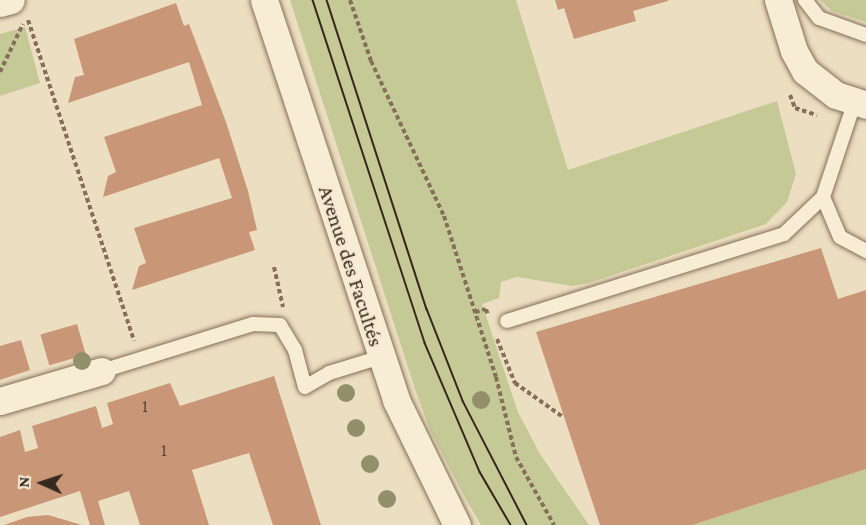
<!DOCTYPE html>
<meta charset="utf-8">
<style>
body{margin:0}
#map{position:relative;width:866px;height:525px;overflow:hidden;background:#ecdec1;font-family:"Crimson Pro",serif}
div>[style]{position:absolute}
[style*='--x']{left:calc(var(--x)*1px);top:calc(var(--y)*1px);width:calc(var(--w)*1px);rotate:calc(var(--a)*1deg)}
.green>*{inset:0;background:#c5c996}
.building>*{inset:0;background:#c99778;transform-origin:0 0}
.path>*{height:4px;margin-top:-2px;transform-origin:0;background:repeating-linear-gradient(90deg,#856f59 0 4.5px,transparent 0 7.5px)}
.roads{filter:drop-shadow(0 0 2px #856f59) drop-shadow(0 0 2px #856f59)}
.service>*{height:14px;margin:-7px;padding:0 7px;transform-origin:7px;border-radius:7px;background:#f7ecd4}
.minor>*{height:27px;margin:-13.5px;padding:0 13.5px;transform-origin:13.5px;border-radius:13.5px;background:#f7ecd4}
.tram>*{height:1.5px;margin:-0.75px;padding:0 0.75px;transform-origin:0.75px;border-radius:0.75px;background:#35281d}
.trees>*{width:18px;height:18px;margin:-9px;border-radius:50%;background:#91906b}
span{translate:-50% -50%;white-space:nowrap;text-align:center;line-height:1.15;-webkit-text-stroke:4.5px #f4e8d0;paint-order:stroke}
.number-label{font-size:18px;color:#5a4434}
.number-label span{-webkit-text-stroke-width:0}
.street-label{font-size:21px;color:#35281d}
.north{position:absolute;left:12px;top:453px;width:60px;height:60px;-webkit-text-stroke:4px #f4e8d0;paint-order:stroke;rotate:273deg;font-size:16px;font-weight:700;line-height:24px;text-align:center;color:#35281d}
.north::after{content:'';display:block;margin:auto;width:21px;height:27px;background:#35281d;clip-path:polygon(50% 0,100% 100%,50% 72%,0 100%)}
</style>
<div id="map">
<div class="green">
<div style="clip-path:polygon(290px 0,516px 0,568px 170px,777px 101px,796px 174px,787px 202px,766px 224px,589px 283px,572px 286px,517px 277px,501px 282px,499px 298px,482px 304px,518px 412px,540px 454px,589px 525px,481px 525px,463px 494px,430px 430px,415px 389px)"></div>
<div style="clip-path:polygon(820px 0,866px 0,866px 22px,832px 11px)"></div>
<div style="clip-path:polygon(25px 27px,40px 83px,0 96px,0 34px)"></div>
<div style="clip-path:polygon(866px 469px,866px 525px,692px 525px)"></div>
</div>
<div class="building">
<div style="clip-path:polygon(555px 0,668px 0,668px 1px,633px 11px,636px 21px,574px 39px,564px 8px,558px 10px)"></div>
<div style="clip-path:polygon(176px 3px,184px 26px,189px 24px,226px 122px,248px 191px,257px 230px,249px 232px,255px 250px,132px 290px,139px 266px,146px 263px,134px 228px,232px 198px,219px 158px,103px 197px,108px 176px,116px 172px,104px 137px,202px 105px,189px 62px,68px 103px,75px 77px,84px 75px,74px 39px)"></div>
<div style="clip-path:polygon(821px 248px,838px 299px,866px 290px,866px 469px,692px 525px,600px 525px,536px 332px)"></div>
<div style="left:77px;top:324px;width:32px;height:38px;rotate:74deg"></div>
<div style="clip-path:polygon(21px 340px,30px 370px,0 380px,0 346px)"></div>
<div style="clip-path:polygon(274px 376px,321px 525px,273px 525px,249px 453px,192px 470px,209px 525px,140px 525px,129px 491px,98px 501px,105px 525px,90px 525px,80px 491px,0 517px,0 437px,20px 430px,25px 452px,38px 448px,32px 426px,96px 406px,102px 428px,113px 424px,107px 403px,170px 383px,180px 406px)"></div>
<div style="clip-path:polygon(48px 515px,82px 525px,4px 525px,27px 517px)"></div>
</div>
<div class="path">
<div style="--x:350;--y:0;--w:65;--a:71"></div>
<div style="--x:371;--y:61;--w:171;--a:64.8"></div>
<div style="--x:444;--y:216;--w:169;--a:72.1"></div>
<div style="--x:496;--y:377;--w:82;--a:76"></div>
<div style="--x:516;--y:457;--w:78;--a:60.8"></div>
<div style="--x:28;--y:20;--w:338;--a:71.7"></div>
<div style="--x:0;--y:72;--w:53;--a:-64.4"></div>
<div style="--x:790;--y:95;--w:14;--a:69"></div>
<div style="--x:795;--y:108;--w:23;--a:18"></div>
<div style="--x:274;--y:267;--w:41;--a:77.3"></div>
<div style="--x:475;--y:312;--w:11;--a:-15"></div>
<div style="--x:486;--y:309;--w:6;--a:72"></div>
<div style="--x:497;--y:339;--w:48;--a:67.8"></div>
<div style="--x:515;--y:383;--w:59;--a:35.3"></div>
</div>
<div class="roads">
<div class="service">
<div style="--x:805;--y:0;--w:23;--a:52"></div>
<div style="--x:819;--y:18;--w:50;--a:19.9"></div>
<div style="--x:823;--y:197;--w:43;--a:67"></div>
<div style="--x:840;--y:237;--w:30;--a:28"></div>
<div style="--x:507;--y:321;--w:290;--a:-17.4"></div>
<div style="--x:784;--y:234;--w:54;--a:-43.5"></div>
<div style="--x:823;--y:197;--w:101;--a:-71.6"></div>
<div style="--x:102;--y:371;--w:158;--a:-17.3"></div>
<div style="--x:253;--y:324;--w:27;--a:2"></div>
<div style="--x:280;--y:325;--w:29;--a:59"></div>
<div style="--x:295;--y:350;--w:38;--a:75"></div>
<div style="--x:305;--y:387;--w:28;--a:-30"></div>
<div style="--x:329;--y:373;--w:54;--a:-17.1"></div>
</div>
<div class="minor">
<div style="--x:264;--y:0;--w:421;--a:71.7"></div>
<div style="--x:396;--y:400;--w:139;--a:64"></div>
<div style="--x:778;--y:0;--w:53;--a:72.6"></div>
<div style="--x:794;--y:51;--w:23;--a:61"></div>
<div style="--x:805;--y:71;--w:39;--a:38"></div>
<div style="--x:836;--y:95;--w:32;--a:18"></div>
<div style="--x:0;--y:3;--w:11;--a:-15"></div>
<div style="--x:0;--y:401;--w:106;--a:-16.4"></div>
</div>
</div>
<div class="tram">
<div style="--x:313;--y:0;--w:361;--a:71.9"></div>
<div style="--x:425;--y:343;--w:140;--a:66.9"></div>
<div style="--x:480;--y:472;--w:61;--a:59.7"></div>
<div style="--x:327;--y:0;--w:325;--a:72.1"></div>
<div style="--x:427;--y:309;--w:99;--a:68.6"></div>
<div style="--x:463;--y:401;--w:140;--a:62.7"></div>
</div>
<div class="trees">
<div style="left:82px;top:361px"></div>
<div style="left:346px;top:393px"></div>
<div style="left:481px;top:400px"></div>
<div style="left:356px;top:428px"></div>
<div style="left:370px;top:464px"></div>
<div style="left:387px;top:499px"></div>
</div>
<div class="number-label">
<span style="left:145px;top:406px">1</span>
<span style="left:164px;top:450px">1</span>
</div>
<div class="street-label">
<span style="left:351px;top:266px;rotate:72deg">Avenue des Facultés</span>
</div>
<div class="north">N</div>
</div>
